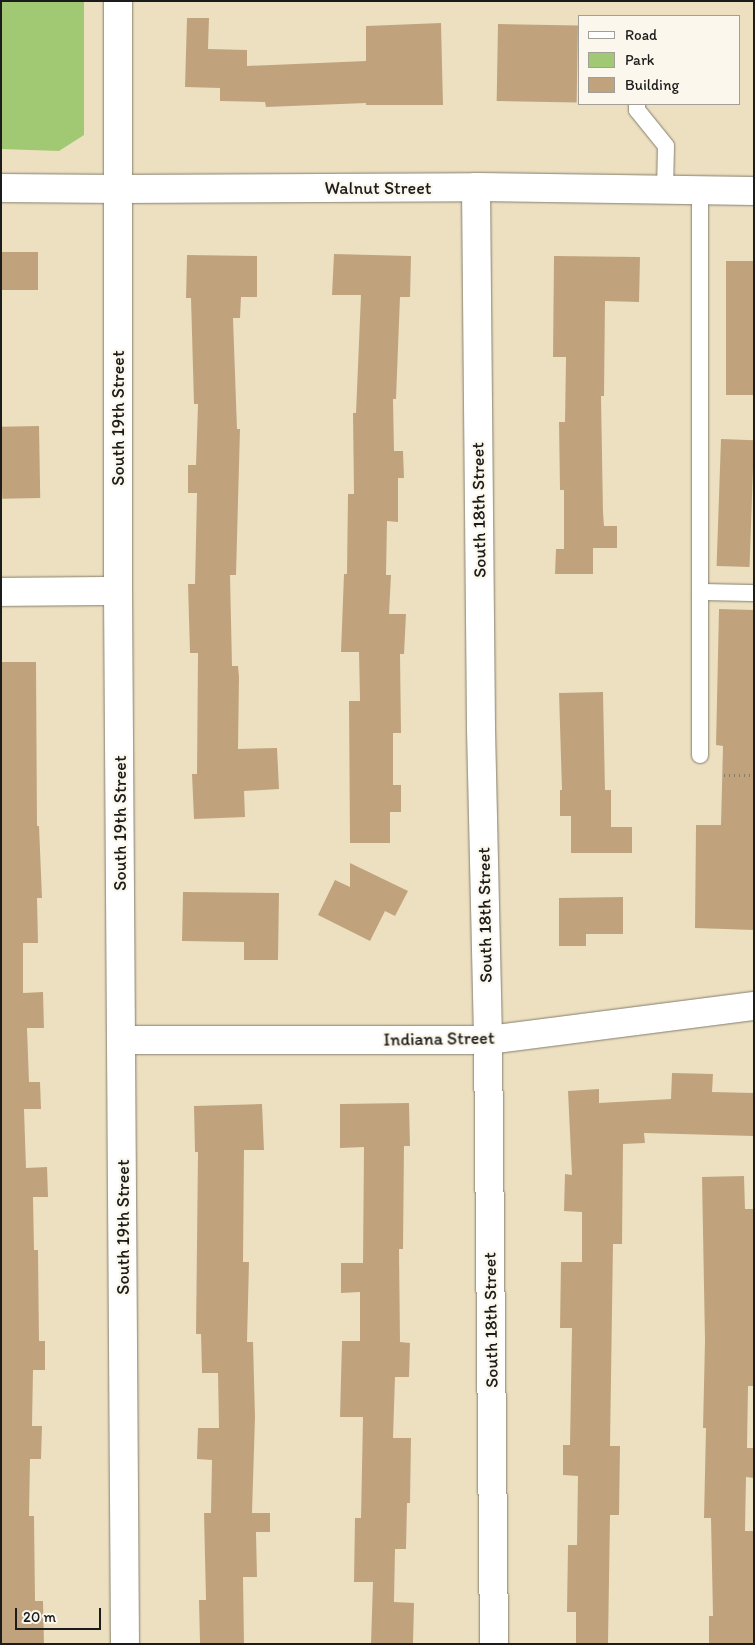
<!DOCTYPE html>
<style>
body{margin:0}
#map{position:relative;width:755px;height:1645px;overflow:hidden;background:#ede0c0;font-family:Itim,sans-serif}
div>[style]{position:absolute}
[style*='--x']{left:calc(var(--x)*1px);top:calc(var(--y)*1px);width:calc(var(--w)*1px);rotate:calc(var(--a)*1deg)}
.green>*{inset:0;background:#a1c974}
.building>*{inset:0;background:#c0a37d;transform-origin:0 0}
.path>*{height:3px;margin-top:-1.5px;transform-origin:0;background:repeating-linear-gradient(90deg,#847e6e 0 1px,transparent 0 5px)}
.roads{filter:drop-shadow(0 0 1px #847e6e) drop-shadow(0 0 1px #847e6e)}
.lane>*{height:16px;margin:-8px;padding:0 8px;transform-origin:8px;border-radius:8px;background:#fff}
.street>*{height:28px;margin:-14px;padding:0 14px;transform-origin:14px;border-radius:14px;background:#fff}
span{translate:-50% -50%;white-space:nowrap;text-align:center;line-height:1.15;-webkit-text-stroke:4.5px #fbf7ec;paint-order:stroke}
.street-label{font-size:18px;color:#1c1c1c}
.frame{position:absolute;inset:0;border:2px solid #1c1c1c;pointer-events:none}
.legend{position:absolute;left:578px;top:15px;width:162px;height:90px;box-sizing:border-box;background:#fbf7ec;border:1px solid #a29f99;margin:0;padding:6px 9px;list-style:none;font-size:15px;color:#1c1c1c}
.legend li{display:flex;align-items:center;gap:10px;height:25px}
.legend b{width:25px;border:1px solid #a29f99}
.scale{position:absolute;left:15px;top:1608px;width:86px;height:22px;box-sizing:border-box;border:2px solid #1c1c1c;border-top:0;padding-left:6px;font-size:15px;line-height:18px;white-space:nowrap;color:#1c1c1c;-webkit-text-stroke:4px #fbf7ec;paint-order:stroke}
</style>
<div id="map">
<div class="green">
<div style="clip-path:polygon(1px 1px,84px 1px,84px 135px,59px 151px,1px 149px)"></div>
</div>
<div class="building">
<div style="clip-path:polygon(187px 18px,209px 18px,208px 49px,247px 50px,247px 66px,366px 61px,366px 26px,441px 23px,443px 105px,366px 105px,366px 103px,266px 107px,265px 102px,220px 101px,220px 88px,185px 87px)"></div>
<div style="left:498px;top:24px;width:80px;height:77px;rotate:1deg"></div>
<div style="left:1px;top:252px;width:37px;height:38px"></div>
<div style="clip-path:polygon(334px 254px,411px 256px,410px 297px,400px 297px,396px 399px,393px 399px,394px 451px,403px 451px,404px 478px,398px 478px,398px 522px,387px 521px,386px 575px,391px 575px,389px 614px,406px 614px,404px 654px,400px 654px,401px 733px,393px 733px,393px 785px,401px 785px,401px 812px,390px 812px,390px 843px,350px 843px,349px 701px,360px 701px,359px 652px,341px 652px,344px 574px,347px 574px,348px 494px,354px 494px,353px 413px,356px 413px,361px 295px,332px 295px)"></div>
<div style="clip-path:polygon(187px 255px,257px 256px,257px 297px,241px 297px,240px 318px,233px 318px,237px 429px,240px 429px,236px 575px,230px 575px,232px 666px,238px 666px,239px 677px,238px 749px,277px 748px,279px 789px,244px 791px,245px 817px,194px 819px,192px 774px,197px 774px,198px 653px,190px 653px,188px 584px,195px 584px,197px 493px,188px 493px,188px 465px,196px 465px,198px 404px,194px 404px,191px 298px,186px 298px)"></div>
<div style="clip-path:polygon(554px 256px,640px 257px,639px 302px,605px 301px,604px 396px,601px 396px,603px 512px,604px 526px,617px 526px,617px 548px,593px 548px,593px 574px,555px 574px,556px 549px,564px 549px,564px 490px,560px 490px,559px 422px,565px 422px,566px 357px,553px 357px)"></div>
<div style="left:726px;top:261px;width:28px;height:134px"></div>
<div style="left:39px;top:426px;width:72px;height:38px;rotate:89deg"></div>
<div style="left:721px;top:439px;width:33px;height:127px;rotate:2deg"></div>
<div style="clip-path:polygon(719px 609px,754px 610px,754px 930px,695px 928px,696px 825px,721px 825px,723px 746px,716px 745px)"></div>
<div style="clip-path:polygon(1px 662px,36px 662px,37px 826px,39px 826px,42px 898px,37px 898px,38px 943px,23px 943px,23px 993px,43px 992px,44px 1028px,27px 1028px,29px 1082px,40px 1082px,41px 1109px,24px 1109px,26px 1168px,47px 1167px,48px 1197px,33px 1197px,34px 1250px,38px 1250px,39px 1341px,45px 1341px,45px 1370px,33px 1370px,32px 1426px,42px 1426px,41px 1459px,30px 1459px,29px 1516px,34px 1516px,35px 1601px,43px 1601px,44px 1644px,1px 1644px)"></div>
<div style="clip-path:polygon(603px 692px,605px 790px,611px 790px,611px 827px,632px 827px,632px 853px,571px 853px,571px 816px,560px 816px,560px 790px,562px 790px,559px 693px)"></div>
<div style="clip-path:polygon(350px 863px,408px 891px,395px 916px,385px 911px,370px 941px,318px 915px,335px 880px,350px 887px)"></div>
<div style="clip-path:polygon(183px 892px,279px 893px,278px 960px,244px 960px,244px 942px,182px 941px)"></div>
<div style="clip-path:polygon(623px 897px,623px 934px,586px 934px,586px 946px,559px 946px,559px 898px)"></div>
<div style="clip-path:polygon(672px 1073px,713px 1074px,712px 1092px,754px 1093px,754px 1136px,644px 1133px,645px 1143px,623px 1144px,622px 1244px,613px 1244px,610px 1446px,620px 1446px,619px 1515px,610px 1515px,608px 1644px,576px 1644px,576px 1612px,567px 1612px,568px 1545px,577px 1545px,578px 1476px,563px 1475px,563px 1445px,570px 1445px,572px 1328px,560px 1328px,561px 1262px,582px 1262px,582px 1212px,564px 1211px,565px 1174px,572px 1175px,568px 1091px,599px 1089px,599px 1103px,671px 1099px)"></div>
<div style="clip-path:polygon(409px 1103px,410px 1146px,404px 1146px,403px 1249px,399px 1249px,400px 1342px,410px 1343px,409px 1377px,395px 1377px,393px 1438px,411px 1438px,410px 1503px,407px 1503px,406px 1549px,395px 1549px,394px 1602px,414px 1603px,413px 1644px,371px 1644px,373px 1582px,354px 1582px,355px 1518px,361px 1518px,363px 1417px,340px 1417px,342px 1341px,360px 1341px,360px 1292px,341px 1293px,341px 1263px,363px 1263px,364px 1147px,340px 1148px,340px 1104px)"></div>
<div style="clip-path:polygon(262px 1104px,264px 1150px,244px 1150px,243px 1262px,249px 1262px,247px 1342px,253px 1342px,255px 1417px,252px 1513px,270px 1513px,270px 1532px,256px 1532px,257px 1577px,243px 1577px,244px 1644px,200px 1644px,199px 1600px,206px 1600px,204px 1513px,211px 1513px,212px 1460px,197px 1459px,198px 1428px,219px 1428px,218px 1373px,202px 1373px,201px 1334px,196px 1334px,198px 1152px,195px 1152px,194px 1106px)"></div>
<div style="clip-path:polygon(744px 1176px,745px 1209px,754px 1209px,754px 1386px,748px 1386px,747px 1448px,754px 1448px,754px 1478px,746px 1477px,745px 1531px,754px 1531px,754px 1644px,709px 1644px,709px 1616px,713px 1616px,711px 1518px,704px 1518px,706px 1428px,703px 1428px,705px 1341px,702px 1177px)"></div>
</div>
<div class="path">
<div style="--x:724;--y:775;--w:30;--a:0"></div>
</div>
<div class="roads">
<div class="lane">
<div style="--x:637;--y:104;--w:6;--a:90"></div>
<div style="--x:637;--y:110;--w:46;--a:51.1"></div>
<div style="--x:666;--y:146;--w:44;--a:91.3"></div>
<div style="--x:700;--y:190;--w:565;--a:90"></div>
<div style="--x:700;--y:592;--w:54;--a:1.1"></div>
</div>
<div class="street">
<div style="--x:118;--y:1;--w:590;--a:90"></div>
<div style="--x:118;--y:591;--w:1053;--a:89.62"></div>
<div style="--x:476;--y:187;--w:542;--a:89.47"></div>
<div style="--x:481;--y:729;--w:311;--a:88.7"></div>
<div style="--x:488;--y:1040;--w:604;--a:89.43"></div>
<div style="--x:1;--y:188;--w:118;--a:0.5"></div>
<div style="--x:119;--y:189;--w:357;--a:-0.3"></div>
<div style="--x:476;--y:187;--w:278;--a:0.8"></div>
<div style="--x:1;--y:592;--w:117;--a:-0.5"></div>
<div style="--x:122;--y:1040;--w:366;--a:0"></div>
<div style="--x:488;--y:1040;--w:268;--a:-7.3"></div>
</div>
</div>
<div class="street-label">
<span style="left:378px;top:188px">Walnut Street</span>
<span style="left:118px;top:418px;rotate:-90deg">South 19th Street</span>
<span style="left:479px;top:510px;rotate:-91deg">South 18th Street</span>
<span style="left:120px;top:823px;rotate:-90deg">South 19th Street</span>
<span style="left:485px;top:915px;rotate:-91deg">South 18th Street</span>
<span style="left:439px;top:1039px;rotate:-1deg">Indiana Street</span>
<span style="left:123px;top:1227px;rotate:-90deg">South 19th Street</span>
<span style="left:491px;top:1320px;rotate:-91deg">South 18th Street</span>
</div>
<div class="frame"></div>
<ul class="legend">
<li><b style="height:6px;background:#fff"></b>Road</li>
<li><b style="height:14px;background:#a1c974"></b>Park</li>
<li><b style="height:14px;background:#c0a37d"></b>Building</li>
</ul>
<div class="scale">20 m</div>
</div>
